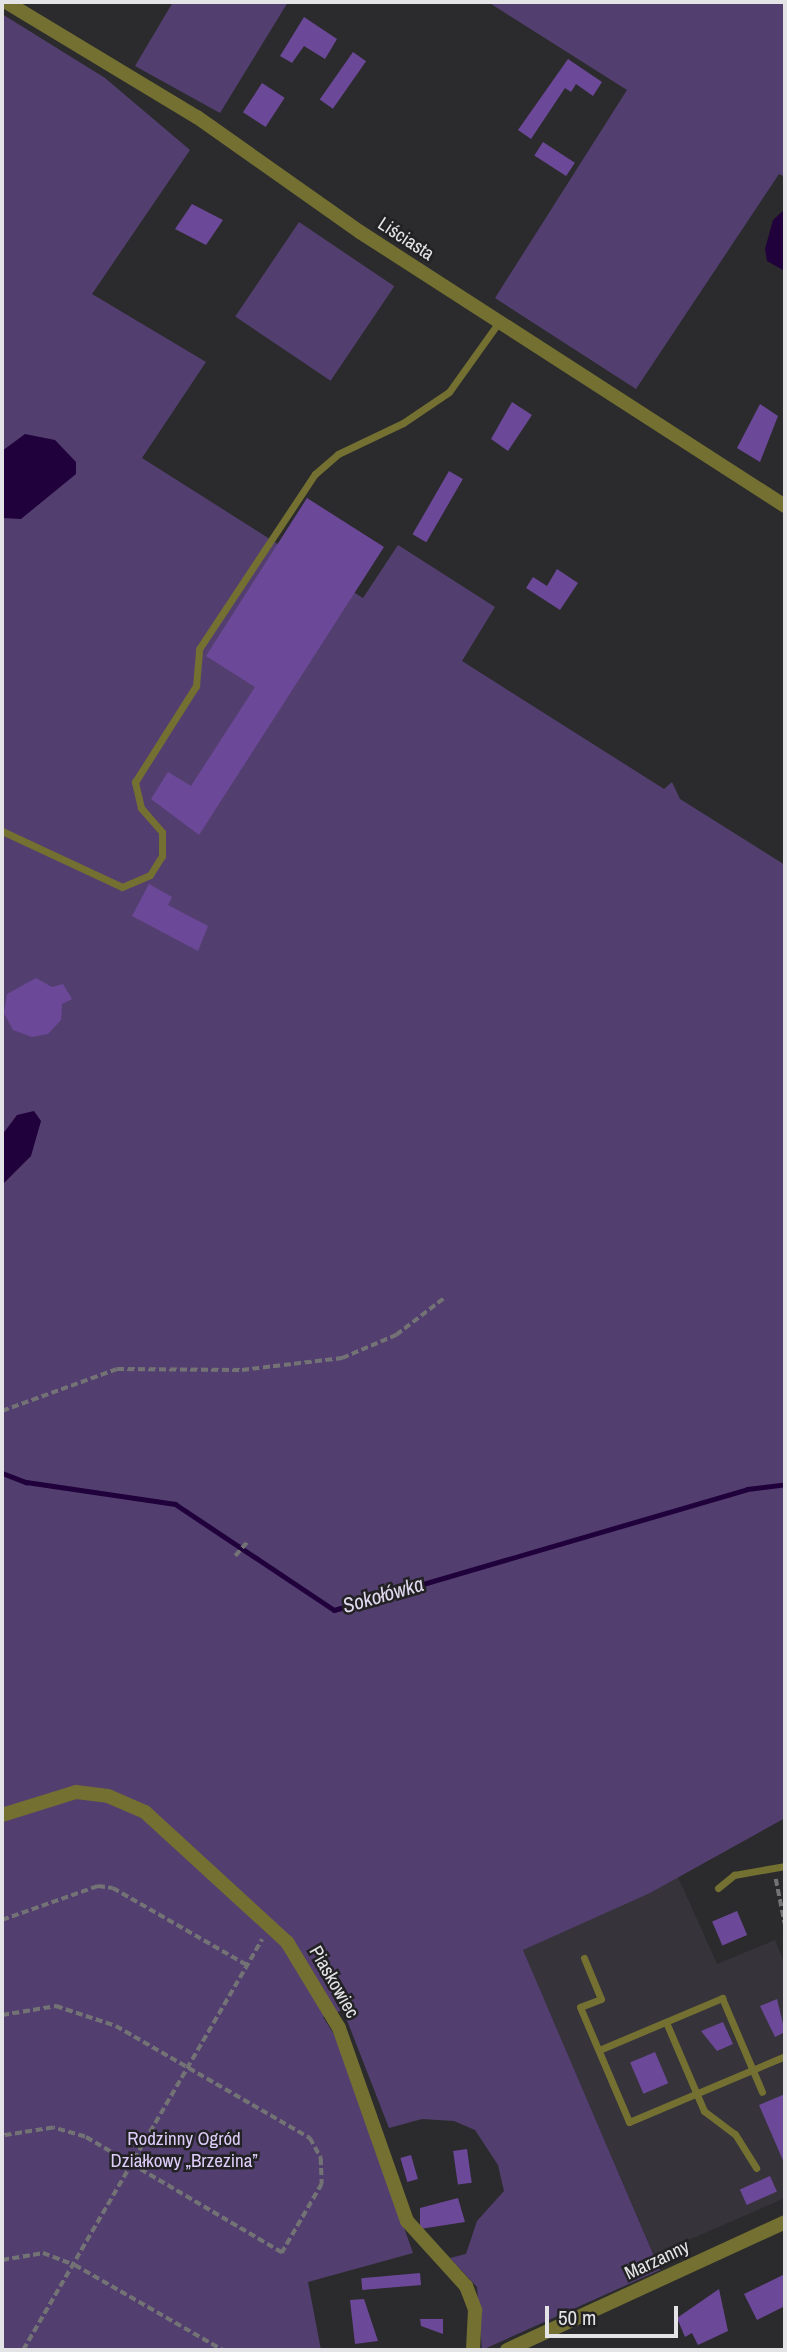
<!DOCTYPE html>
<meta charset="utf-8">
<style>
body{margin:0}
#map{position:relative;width:787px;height:2352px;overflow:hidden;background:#2b2b2d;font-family:"Archivo Narrow",sans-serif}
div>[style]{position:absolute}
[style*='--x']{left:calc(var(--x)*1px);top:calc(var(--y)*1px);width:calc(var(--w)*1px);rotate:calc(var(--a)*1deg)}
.built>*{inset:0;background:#36333a}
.green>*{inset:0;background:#533f6f;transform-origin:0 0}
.water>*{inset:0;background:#20013b}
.stream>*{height:5px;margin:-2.5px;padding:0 2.5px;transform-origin:2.5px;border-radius:2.5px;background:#20013b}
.building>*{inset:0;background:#6c4898;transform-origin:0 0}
.path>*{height:3.5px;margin-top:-1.75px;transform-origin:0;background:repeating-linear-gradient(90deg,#737375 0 7px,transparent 0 10.5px)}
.lane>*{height:7px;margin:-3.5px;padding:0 3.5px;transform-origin:3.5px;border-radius:3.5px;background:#737031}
.street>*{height:14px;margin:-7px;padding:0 7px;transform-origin:7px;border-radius:7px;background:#737031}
span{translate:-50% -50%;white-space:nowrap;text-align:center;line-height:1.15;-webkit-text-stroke:5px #222123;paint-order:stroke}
.street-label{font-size:19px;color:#e4e3e5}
.park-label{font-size:19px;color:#decdfa}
.water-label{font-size:21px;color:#e0d8ee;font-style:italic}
.frame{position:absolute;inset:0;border:4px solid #e4e3e5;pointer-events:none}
.scale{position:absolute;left:545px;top:2306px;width:133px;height:32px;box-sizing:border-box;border:4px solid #e4e3e5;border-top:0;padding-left:9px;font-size:21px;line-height:24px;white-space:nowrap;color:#e4e3e5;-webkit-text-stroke:5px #222123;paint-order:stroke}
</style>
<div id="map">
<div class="built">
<div style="clip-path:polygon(678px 1877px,717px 1964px,775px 1940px,785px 1964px,785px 2198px,654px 2255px,523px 1950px)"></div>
</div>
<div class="green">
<div style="clip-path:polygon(173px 2px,288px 2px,220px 113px,135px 66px)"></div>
<div style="clip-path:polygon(488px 2px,785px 2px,785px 177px,779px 174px,636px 389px,495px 298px,627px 90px)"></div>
<div style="clip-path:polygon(2px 14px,105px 78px,190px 150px,92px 294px,206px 362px,142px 458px,363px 598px,398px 545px,495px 607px,462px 661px,664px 789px,672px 782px,680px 799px,785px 865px,785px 1818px,650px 1893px,523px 1950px,660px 2270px,482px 2350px,477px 2287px,450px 2258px,466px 2254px,477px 2221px,504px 2191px,498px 2165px,475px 2130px,454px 2121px,422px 2119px,389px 2128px,343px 2010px,323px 2017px,337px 2039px,413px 2253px,308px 2282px,321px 2350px,2px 2350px)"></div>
<div style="left:299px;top:222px;width:115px;height:114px;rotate:34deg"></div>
</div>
<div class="water">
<div style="clip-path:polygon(785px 209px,785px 270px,783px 270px,767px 261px,765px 249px,773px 220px)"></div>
<div style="clip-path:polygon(25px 434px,55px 440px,76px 462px,76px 474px,21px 519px,2px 518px,2px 451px)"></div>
<div style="clip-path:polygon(34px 1111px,41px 1121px,31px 1156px,2px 1185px,2px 1135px,17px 1115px)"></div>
</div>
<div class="stream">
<div style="--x:2;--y:1473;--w:26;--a:21"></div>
<div style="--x:26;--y:1482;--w:151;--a:8.4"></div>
<div style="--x:175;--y:1504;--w:191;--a:33.7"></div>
<div style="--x:334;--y:1610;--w:430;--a:-16.3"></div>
<div style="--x:747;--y:1489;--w:38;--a:-7"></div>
</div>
<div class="building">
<div style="clip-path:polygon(304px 17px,337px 39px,325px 59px,304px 46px,292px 63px,280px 56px)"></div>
<div style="left:353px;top:52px;width:16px;height:58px;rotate:35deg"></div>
<div style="clip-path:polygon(568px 59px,602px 82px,593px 96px,576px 84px,571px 92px,565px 88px,531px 139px,518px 130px)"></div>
<div style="left:262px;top:83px;width:27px;height:35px;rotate:33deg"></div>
<div style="left:543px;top:142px;width:38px;height:16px;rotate:33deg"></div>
<div style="clip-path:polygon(192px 204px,223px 220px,206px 245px,175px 229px)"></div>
<div style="clip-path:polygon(512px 402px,532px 415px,508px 451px,491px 439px)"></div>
<div style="clip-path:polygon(760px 404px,778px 416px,760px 462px,737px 448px)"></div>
<div style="left:449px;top:471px;width:16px;height:73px;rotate:30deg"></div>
<div style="clip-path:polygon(307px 498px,384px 547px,199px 835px,151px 799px,168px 772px,191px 786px,255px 687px,206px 656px)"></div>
<div style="clip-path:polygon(557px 569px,578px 583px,560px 610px,526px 588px,533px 577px,547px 586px)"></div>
<div style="clip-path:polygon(149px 884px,172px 897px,168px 905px,208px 926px,198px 951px,132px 916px)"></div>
<div style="clip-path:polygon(36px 978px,52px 987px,63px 984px,72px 999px,62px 1004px,61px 1020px,48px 1034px,32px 1037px,13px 1030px,4px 1013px,7px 994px)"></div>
<div style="left:737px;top:1911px;width:26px;height:27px;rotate:67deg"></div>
<div style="clip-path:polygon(777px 1999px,785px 2032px,775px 2037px,760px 2006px)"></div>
<div style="clip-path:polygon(723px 2022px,733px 2044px,717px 2051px,701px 2031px)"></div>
<div style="left:655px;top:2052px;width:34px;height:27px;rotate:67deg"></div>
<div style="clip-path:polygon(785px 2094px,785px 2165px,759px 2105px)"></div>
<div style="left:467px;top:2149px;width:34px;height:14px;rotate:82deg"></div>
<div style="left:411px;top:2155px;width:25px;height:11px;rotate:74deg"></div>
<div style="left:770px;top:2176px;width:17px;height:33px;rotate:66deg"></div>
<div style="clip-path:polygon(458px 2198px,465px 2222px,420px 2229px,420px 2208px)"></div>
<div style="left:420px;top:2273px;width:12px;height:59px;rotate:85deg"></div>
<div style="clip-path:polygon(785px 2274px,785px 2306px,757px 2320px,744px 2294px)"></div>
<div style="clip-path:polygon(719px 2289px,728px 2331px,698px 2345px,692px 2333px,685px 2337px,677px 2318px)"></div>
<div style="clip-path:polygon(364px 2299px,378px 2341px,355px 2344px,350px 2300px)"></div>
<div style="clip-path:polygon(420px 2319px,443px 2319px,443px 2334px,421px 2326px)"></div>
</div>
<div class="path">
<div style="--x:2;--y:1411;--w:122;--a:-20.1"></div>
<div style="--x:117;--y:1369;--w:125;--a:0.5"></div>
<div style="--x:242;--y:1370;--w:101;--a:-6.8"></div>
<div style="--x:342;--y:1358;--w:59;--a:-23.1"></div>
<div style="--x:396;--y:1335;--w:61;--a:-37.6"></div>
<div style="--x:235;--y:1556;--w:20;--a:-49"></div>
<div style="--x:776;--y:1879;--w:46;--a:78.7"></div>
<div style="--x:2;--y:1920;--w:102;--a:-19.5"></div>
<div style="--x:98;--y:1886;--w:15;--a:8"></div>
<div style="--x:113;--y:1888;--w:155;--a:29.9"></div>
<div style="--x:2;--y:2015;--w:55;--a:-9.5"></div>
<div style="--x:56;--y:2006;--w:63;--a:18.4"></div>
<div style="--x:116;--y:2026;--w:224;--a:30"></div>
<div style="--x:310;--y:2138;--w:23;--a:61"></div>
<div style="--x:321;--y:2158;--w:26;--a:88"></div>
<div style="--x:322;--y:2184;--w:80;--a:120.1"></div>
<div style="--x:282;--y:2253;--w:229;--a:-149.5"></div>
<div style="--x:85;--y:2137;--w:33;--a:-164"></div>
<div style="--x:53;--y:2128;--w:52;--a:171.1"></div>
<div style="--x:2;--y:2260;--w:42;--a:-9.7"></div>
<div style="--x:43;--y:2253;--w:34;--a:21"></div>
<div style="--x:75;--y:2265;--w:171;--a:29.9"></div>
<div style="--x:23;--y:2350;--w:475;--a:-59.8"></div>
</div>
<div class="lane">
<div style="--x:2;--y:831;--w:132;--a:25"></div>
<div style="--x:122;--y:887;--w:30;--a:-23"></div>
<div style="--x:150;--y:875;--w:22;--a:-58"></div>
<div style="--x:162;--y:856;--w:24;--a:-90"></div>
<div style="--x:162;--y:832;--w:32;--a:-131"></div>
<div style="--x:141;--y:808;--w:27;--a:-103"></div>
<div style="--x:135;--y:782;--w:114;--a:-57.6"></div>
<div style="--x:196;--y:686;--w:37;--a:-85"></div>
<div style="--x:199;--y:649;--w:210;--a:-56.5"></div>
<div style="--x:315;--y:474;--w:30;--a:-41"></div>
<div style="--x:338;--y:454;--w:72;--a:-25.5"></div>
<div style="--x:403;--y:423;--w:55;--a:-34"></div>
<div style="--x:449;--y:392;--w:86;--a:-54.5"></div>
<div style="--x:718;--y:1888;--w:21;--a:-39"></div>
<div style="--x:734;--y:1875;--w:52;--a:-10"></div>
<div style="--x:584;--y:1958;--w:44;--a:67.5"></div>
<div style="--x:601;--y:1999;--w:22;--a:159"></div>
<div style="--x:580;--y:2007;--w:125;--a:66.9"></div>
<div style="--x:629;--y:2122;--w:169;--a:-22.9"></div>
<div style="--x:666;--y:2022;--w:97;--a:66.9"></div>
<div style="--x:704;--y:2111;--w:39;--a:37"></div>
<div style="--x:735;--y:2134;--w:40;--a:58"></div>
<div style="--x:599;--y:2050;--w:134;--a:-22.9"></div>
<div style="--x:722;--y:1998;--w:102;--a:66.9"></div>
</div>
<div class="street">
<div style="--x:6;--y:2;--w:223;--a:31.1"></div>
<div style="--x:197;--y:117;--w:199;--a:35.2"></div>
<div style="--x:360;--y:232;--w:506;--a:32.81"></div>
<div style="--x:2;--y:1815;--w:77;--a:-17.3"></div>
<div style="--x:76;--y:1792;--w:32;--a:7"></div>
<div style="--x:108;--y:1796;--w:40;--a:23.4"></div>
<div style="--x:145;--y:1812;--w:193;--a:42.5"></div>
<div style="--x:287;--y:1942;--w:100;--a:58.8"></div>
<div style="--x:339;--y:2028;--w:205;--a:70.6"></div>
<div style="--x:407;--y:2221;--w:88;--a:47.8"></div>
<div style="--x:466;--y:2286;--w:26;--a:69"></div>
<div style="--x:475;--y:2310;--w:40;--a:92.9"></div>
<div style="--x:507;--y:2350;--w:306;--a:-24.7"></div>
</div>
<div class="street-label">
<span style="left:406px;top:239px;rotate:33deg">Liściasta</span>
<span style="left:334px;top:1982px;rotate:60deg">Piaskowiec</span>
<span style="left:657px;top:2260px;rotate:-25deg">Marzanny</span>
</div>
<div class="park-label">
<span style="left:184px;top:2150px">Rodzinny Ogród<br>Działkowy „Brzezina”</span>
</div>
<div class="water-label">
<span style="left:383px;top:1595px;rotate:-16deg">Sokołówka</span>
</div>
<div class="frame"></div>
<div class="scale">50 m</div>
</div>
